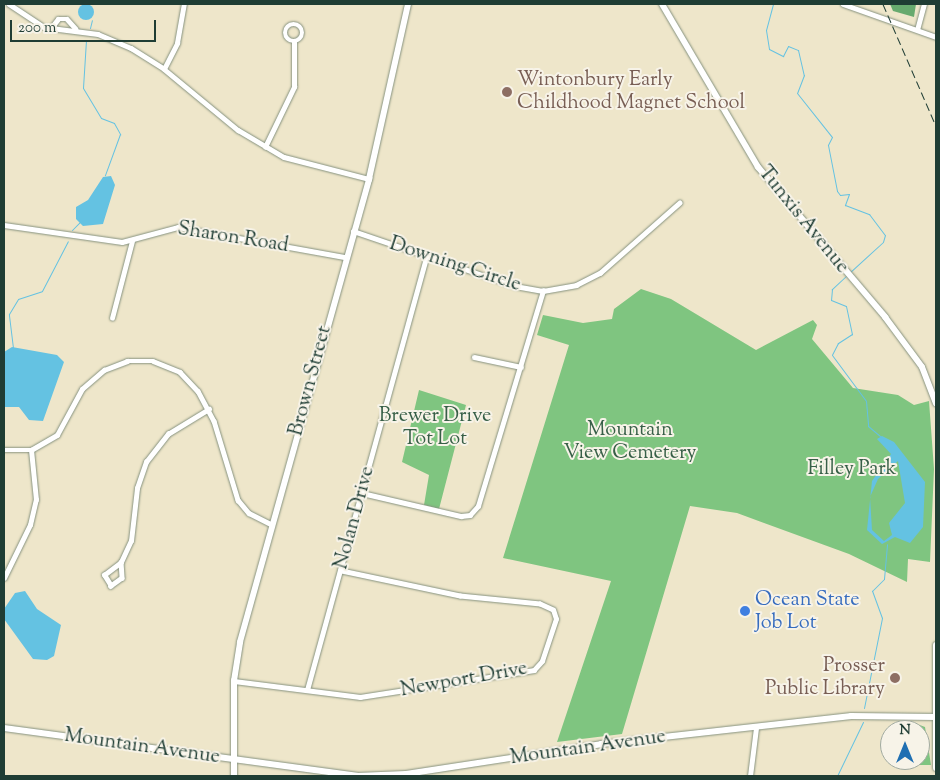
<!DOCTYPE html>
<style>
body{margin:0}
#map{position:relative;width:940px;height:780px;overflow:hidden;background:#eee6ca;font-family:"Sorts Mill Goudy",serif}
div>[style]{position:absolute}
[style*='--x']{left:calc(var(--x)*1px);top:calc(var(--y)*1px);width:calc(var(--w)*1px);rotate:calc(var(--a)*1deg)}
.green>*{inset:0;background:#7fc580}
.forest>*{inset:0;background:#67aa6e}
.water>*{inset:0;background:#64c2e2}
.round{border-radius:50%}
.stream>*{height:1px;margin:-0.5px;padding:0 0.5px;transform-origin:0.5px;border-radius:0.5px;background:#64c2e2}
.roads{filter:drop-shadow(0 0 1px #86927f) drop-shadow(0 0 1px #86927f)}
.minor>*{height:4.5px;margin:-2.25px;padding:0 2.25px;transform-origin:2.25px;border-radius:2.25px;background:#fff}
.minor>.ring{margin:-2.25px;padding:0;box-sizing:content-box;background:none;border:4.5px solid #fff;border-radius:50%}
.tertiary>*{height:5.5px;margin:-2.75px;padding:0 2.75px;transform-origin:2.75px;border-radius:2.75px;background:#fff}
.secondary>*{height:6px;margin:-3px;padding:0 3px;transform-origin:3px;border-radius:3px;background:#fff}
.rail>*{height:1px;margin-top:-0.5px;transform-origin:0;background:repeating-linear-gradient(90deg,#1f3d34 0 8px,transparent 0 12px)}
.dots>*{width:14px;height:14px;translate:-50% -50%;box-sizing:border-box;border:2px solid #f7f3e8;border-radius:50%}
span{translate:-50% -50%;white-space:nowrap;text-align:center;line-height:1.15;-webkit-text-stroke:4px #f7f3e8;paint-order:stroke}
.education-label{font-size:20px;color:#785e54}
.left{translate:0 -50%;text-align:left}
.right{translate:-100% -50%;text-align:right}
.street-label{font-size:20px;color:#1f3d34}
.park-label{font-size:20px;color:#375f47}
.shop-label{font-size:20px;color:#366cbe}
.frame{position:absolute;inset:0;border:5px solid #1f3d34;pointer-events:none}
.north{position:absolute;left:880px;top:720px;width:50px;height:50px;box-sizing:border-box;background:#f7f3e8;border:1px solid #a1aaa0;border-radius:50%;rotate:0deg;font-size:14px;font-weight:700;line-height:20px;text-align:center;color:#1f3d34}
.north::after{content:'';display:block;margin:auto;width:18px;height:22px;background:#1f6fb2;clip-path:polygon(50% 0,100% 100%,50% 72%,0 100%)}
.scale{position:absolute;left:10px;top:20px;width:146px;height:22px;box-sizing:border-box;border:2px solid #1f3d34;border-top:0;padding-left:6px;font-size:15px;line-height:18px;white-space:nowrap;color:#1f3d34;-webkit-text-stroke:4px #f7f3e8;paint-order:stroke}
</style>
<div id="map">
<div class="green">
<div style="clip-path:polygon(641px 289px,671px 299px,756px 350px,813px 320px,817px 325px,812px 339px,853px 388px,898px 395px,914px 405px,929px 401px,934px 469px,930px 562px,908px 559px,907px 582px,849px 554px,737px 513px,690px 506px,622px 734px,557px 742px,611px 581px,503px 558px,569px 345px,537px 335px,543px 315px,583px 323px,612px 319px,614px 309px)"></div>
<div style="clip-path:polygon(419px 390px,466px 405px,439px 509px,424px 505px,429px 475px,402px 462px)"></div>
<div style="clip-path:polygon(912px 722px,925px 727px,931px 765px,908px 765px,908px 760px,920px 760px,920px 730px,911px 730px)"></div>
</div>
<div class="forest">
<div style="clip-path:polygon(890px 4px,916px 4px,914px 17px,893px 11px)"></div>
</div>
<div class="water">
<div class="round" style="left:78px;top:4px;width:16px;height:16px"></div>
<div style="clip-path:polygon(111px 176px,115px 185px,103px 224px,83px 226px,76px 219px,76px 207px,88px 200px,103px 177px)"></div>
<div style="clip-path:polygon(12px 347px,57px 355px,64px 362px,43px 421px,29px 420px,19px 407px,4px 407px,4px 352px)"></div>
<div style="clip-path:polygon(evenodd,882px 436px,894px 442px,925px 482px,923px 527px,910px 543px,895px 537px,882px 544px,867px 530px,872px 481px,891px 454px,877px 439px,882px 436px,898px 461px,905px 503px,889px 523px,892px 535px,884px 541px,872px 530px,870px 497px,878px 479px,898px 461px)"></div>
<div style="clip-path:polygon(25px 591px,37px 609px,61px 625px,54px 656px,47px 660px,33px 659px,4px 619px,4px 609px,15px 593px)"></div>
</div>
<div class="stream">
<div style="--x:773;--y:4;--w:27;--a:105"></div>
<div style="--x:766;--y:30;--w:19;--a:81"></div>
<div style="--x:769;--y:49;--w:16;--a:27"></div>
<div style="--x:783;--y:56;--w:11;--a:-63"></div>
<div style="--x:788;--y:46;--w:11;--a:22"></div>
<div style="--x:798;--y:50;--w:26;--a:77"></div>
<div style="--x:804;--y:75;--w:19;--a:111"></div>
<div style="--x:797;--y:93;--w:56;--a:51.5"></div>
<div style="--x:832;--y:137;--w:9;--a:117"></div>
<div style="--x:828;--y:145;--w:47;--a:78.9"></div>
<div style="--x:837;--y:191;--w:5;--a:53"></div>
<div style="--x:840;--y:195;--w:9;--a:-6"></div>
<div style="--x:849;--y:194;--w:12;--a:110"></div>
<div style="--x:845;--y:205;--w:26;--a:21"></div>
<div style="--x:869;--y:214;--w:26;--a:53"></div>
<div style="--x:885;--y:235;--w:7;--a:106"></div>
<div style="--x:883;--y:242;--w:45;--a:137.7"></div>
<div style="--x:90;--y:28;--w:8;--a:-76"></div>
<div style="--x:86;--y:40;--w:48;--a:93.6"></div>
<div style="--x:83;--y:88;--w:35;--a:59"></div>
<div style="--x:101;--y:118;--w:14;--a:21"></div>
<div style="--x:114;--y:123;--w:13;--a:61"></div>
<div style="--x:120;--y:134;--w:44;--a:110.1"></div>
<div style="--x:72;--y:230;--w:11;--a:-45"></div>
<div style="--x:847;--y:275;--w:21;--a:137"></div>
<div style="--x:832;--y:289;--w:11;--a:95"></div>
<div style="--x:831;--y:300;--w:16;--a:22"></div>
<div style="--x:846;--y:306;--w:29;--a:78"></div>
<div style="--x:852;--y:334;--w:17;--a:147"></div>
<div style="--x:838;--y:343;--w:13;--a:117"></div>
<div style="--x:832;--y:355;--w:57;--a:53.5"></div>
<div style="--x:866;--y:401;--w:25;--a:85"></div>
<div style="--x:868;--y:426;--w:17;--a:40"></div>
<div style="--x:13;--y:348;--w:34;--a:-97"></div>
<div style="--x:9;--y:314;--w:17;--a:-59"></div>
<div style="--x:18;--y:299;--w:25;--a:-18"></div>
<div style="--x:42;--y:291;--w:56;--a:-62.5"></div>
<div style="--x:864;--y:708;--w:92;--a:-78.7"></div>
<div style="--x:882;--y:618;--w:29;--a:-110"></div>
<div style="--x:872;--y:591;--w:17;--a:-45"></div>
<div style="--x:884;--y:579;--w:35;--a:-85"></div>
<div style="--x:837;--y:776;--w:60;--a:-64.3"></div>
</div>
<div class="roads">
<div class="minor">
<div style="--x:9;--y:4;--w:42;--a:33.3"></div>
<div style="--x:44;--y:27;--w:7;--a:8"></div>
<div style="--x:51;--y:28;--w:11;--a:-52"></div>
<div style="--x:58;--y:19;--w:9;--a:0"></div>
<div style="--x:67;--y:19;--w:13;--a:48"></div>
<div style="--x:843;--y:4;--w:99;--a:19.5"></div>
<div class="ring" style="left:285px;top:24px;width:13.5px;height:13.5px"></div>
<div style="--x:51;--y:28;--w:47;--a:7.3"></div>
<div style="--x:98;--y:34;--w:36;--a:23"></div>
<div style="--x:131;--y:48;--w:39;--a:32"></div>
<div style="--x:164;--y:69;--w:96;--a:39.5"></div>
<div style="--x:238;--y:130;--w:53;--a:30.4"></div>
<div style="--x:284;--y:157;--w:88;--a:14.5"></div>
<div style="--x:917;--y:30;--w:27;--a:-75"></div>
<div style="--x:164;--y:69;--w:29;--a:-63"></div>
<div style="--x:177;--y:43;--w:40;--a:-80"></div>
<div style="--x:265;--y:147;--w:67;--a:-64.2"></div>
<div style="--x:294;--y:87;--w:45;--a:-90"></div>
<div style="--x:4;--y:225;--w:119;--a:8.2"></div>
<div style="--x:122;--y:242;--w:58;--a:-15"></div>
<div style="--x:178;--y:227;--w:170;--a:10.2"></div>
<div style="--x:353;--y:231;--w:171;--a:18.8"></div>
<div style="--x:515;--y:286;--w:28;--a:10"></div>
<div style="--x:543;--y:291;--w:34;--a:-10"></div>
<div style="--x:576;--y:285;--w:27;--a:-27"></div>
<div style="--x:600;--y:273;--w:106;--a:-41.5"></div>
<div style="--x:112;--y:318;--w:80;--a:-75.4"></div>
<div style="--x:474;--y:357;--w:48;--a:12"></div>
<div style="--x:4;--y:450;--w:27;--a:0"></div>
<div style="--x:31;--y:450;--w:30;--a:-30"></div>
<div style="--x:57;--y:435;--w:52;--a:-61.5"></div>
<div style="--x:82;--y:389;--w:29;--a:-41"></div>
<div style="--x:104;--y:370;--w:25;--a:-21"></div>
<div style="--x:127;--y:361;--w:26;--a:0"></div>
<div style="--x:153;--y:361;--w:29;--a:22"></div>
<div style="--x:180;--y:372;--w:26;--a:47"></div>
<div style="--x:198;--y:391;--w:34;--a:62"></div>
<div style="--x:214;--y:421;--w:83;--a:73.1"></div>
<div style="--x:238;--y:500;--w:17;--a:50"></div>
<div style="--x:249;--y:513;--w:25;--a:27"></div>
<div style="--x:362;--y:493;--w:102;--a:13.1"></div>
<div style="--x:461;--y:516;--w:9;--a:-6"></div>
<div style="--x:470;--y:515;--w:12;--a:-48"></div>
<div style="--x:478;--y:506;--w:225;--a:-73.2"></div>
<div style="--x:121;--y:562;--w:16;--a:86"></div>
<div style="--x:122;--y:578;--w:14;--a:144"></div>
<div style="--x:111;--y:586;--w:13;--a:-122"></div>
<div style="--x:104;--y:575;--w:21;--a:-37"></div>
<div style="--x:121;--y:562;--w:23;--a:-65"></div>
<div style="--x:131;--y:541;--w:53;--a:-83.5"></div>
<div style="--x:137;--y:488;--w:28;--a:-71"></div>
<div style="--x:146;--y:462;--w:36;--a:-52"></div>
<div style="--x:168;--y:434;--w:48;--a:-31.4"></div>
<div style="--x:4;--y:578;--w:59;--a:-63.9"></div>
<div style="--x:30;--y:525;--w:26;--a:-77"></div>
<div style="--x:36;--y:500;--w:50;--a:-95.7"></div>
<div style="--x:234;--y:681;--w:127;--a:7.2"></div>
<div style="--x:360;--y:697;--w:176;--a:-8.8"></div>
<div style="--x:534;--y:670;--w:12;--a:-48"></div>
<div style="--x:542;--y:661;--w:44;--a:-71.6"></div>
<div style="--x:556;--y:619;--w:9;--a:-108"></div>
<div style="--x:553;--y:610;--w:14;--a:-155"></div>
<div style="--x:540;--y:604;--w:80;--a:-174.3"></div>
<div style="--x:460;--y:596;--w:122;--a:-168.1"></div>
<div style="--x:307;--y:690;--w:448;--a:-74.6"></div>
<div style="--x:750;--y:776;--w:48;--a:-82.9"></div>
</div>
<div class="tertiary">
<div style="--x:234;--y:776;--w:95;--a:-90"></div>
<div style="--x:234;--y:681;--w:39;--a:-81"></div>
<div style="--x:240;--y:642;--w:481;--a:-74.4"></div>
<div style="--x:369;--y:179;--w:179;--a:-77.4"></div>
</div>
<div class="secondary">
<div style="--x:662;--y:4;--w:189;--a:59.5"></div>
<div style="--x:758;--y:167;--w:197;--a:49.7"></div>
<div style="--x:885;--y:317;--w:62;--a:53.5"></div>
<div style="--x:922;--y:367;--w:39;--a:69"></div>
<div style="--x:936;--y:645;--w:123;--a:90"></div>
<div style="--x:4;--y:728;--w:356;--a:7.7"></div>
<div style="--x:357;--y:776;--w:49;--a:-2.3"></div>
<div style="--x:406;--y:774;--w:197;--a:-8.7"></div>
<div style="--x:601;--y:744;--w:252;--a:-6.4"></div>
<div style="--x:851;--y:716;--w:85;--a:0.7"></div>
</div>
</div>
<div class="rail">
<div style="--x:883;--y:4;--w:133;--a:66.5"></div>
</div>
<div class="dots">
<div style="left:507px;top:92px;background:#8d6e63"></div>
<div style="left:745px;top:611px;background:#3f7fe0"></div>
<div style="left:895px;top:678px;background:#8d6e63"></div>
</div>
<div class="education-label">
<span class="left" style="left:517px;top:92px">Wintonbury Early<br>Childhood Magnet School</span>
<span class="right" style="left:885px;top:678px">Prosser<br>Public Library</span>
</div>
<div class="street-label">
<span style="left:803px;top:220px;rotate:51deg">Tunxis Avenue</span>
<span style="left:233px;top:238px;rotate:9deg">Sharon Road</span>
<span style="left:455px;top:265px;rotate:18deg">Downing Circle</span>
<span style="left:311px;top:381px;rotate:-75deg">Brown Street</span>
<span style="left:355px;top:518px;rotate:-75deg">Nolan Drive</span>
<span style="left:464px;top:680px;rotate:-10deg">Newport Drive</span>
<span style="left:142px;top:747px;rotate:8deg">Mountain Avenue</span>
<span style="left:588px;top:748px;rotate:-8deg">Mountain Avenue</span>
</div>
<div class="park-label">
<span style="left:435px;top:428px">Brewer Drive<br>Tot Lot</span>
<span style="left:630px;top:442px">Mountain<br>View Cemetery</span>
<span style="left:852px;top:469px">Filley Park</span>
</div>
<div class="shop-label">
<span class="left" style="left:755px;top:612px">Ocean State<br>Job Lot</span>
</div>
<div class="frame"></div>
<div class="north">N</div>
<div class="scale">200 m</div>
</div>
